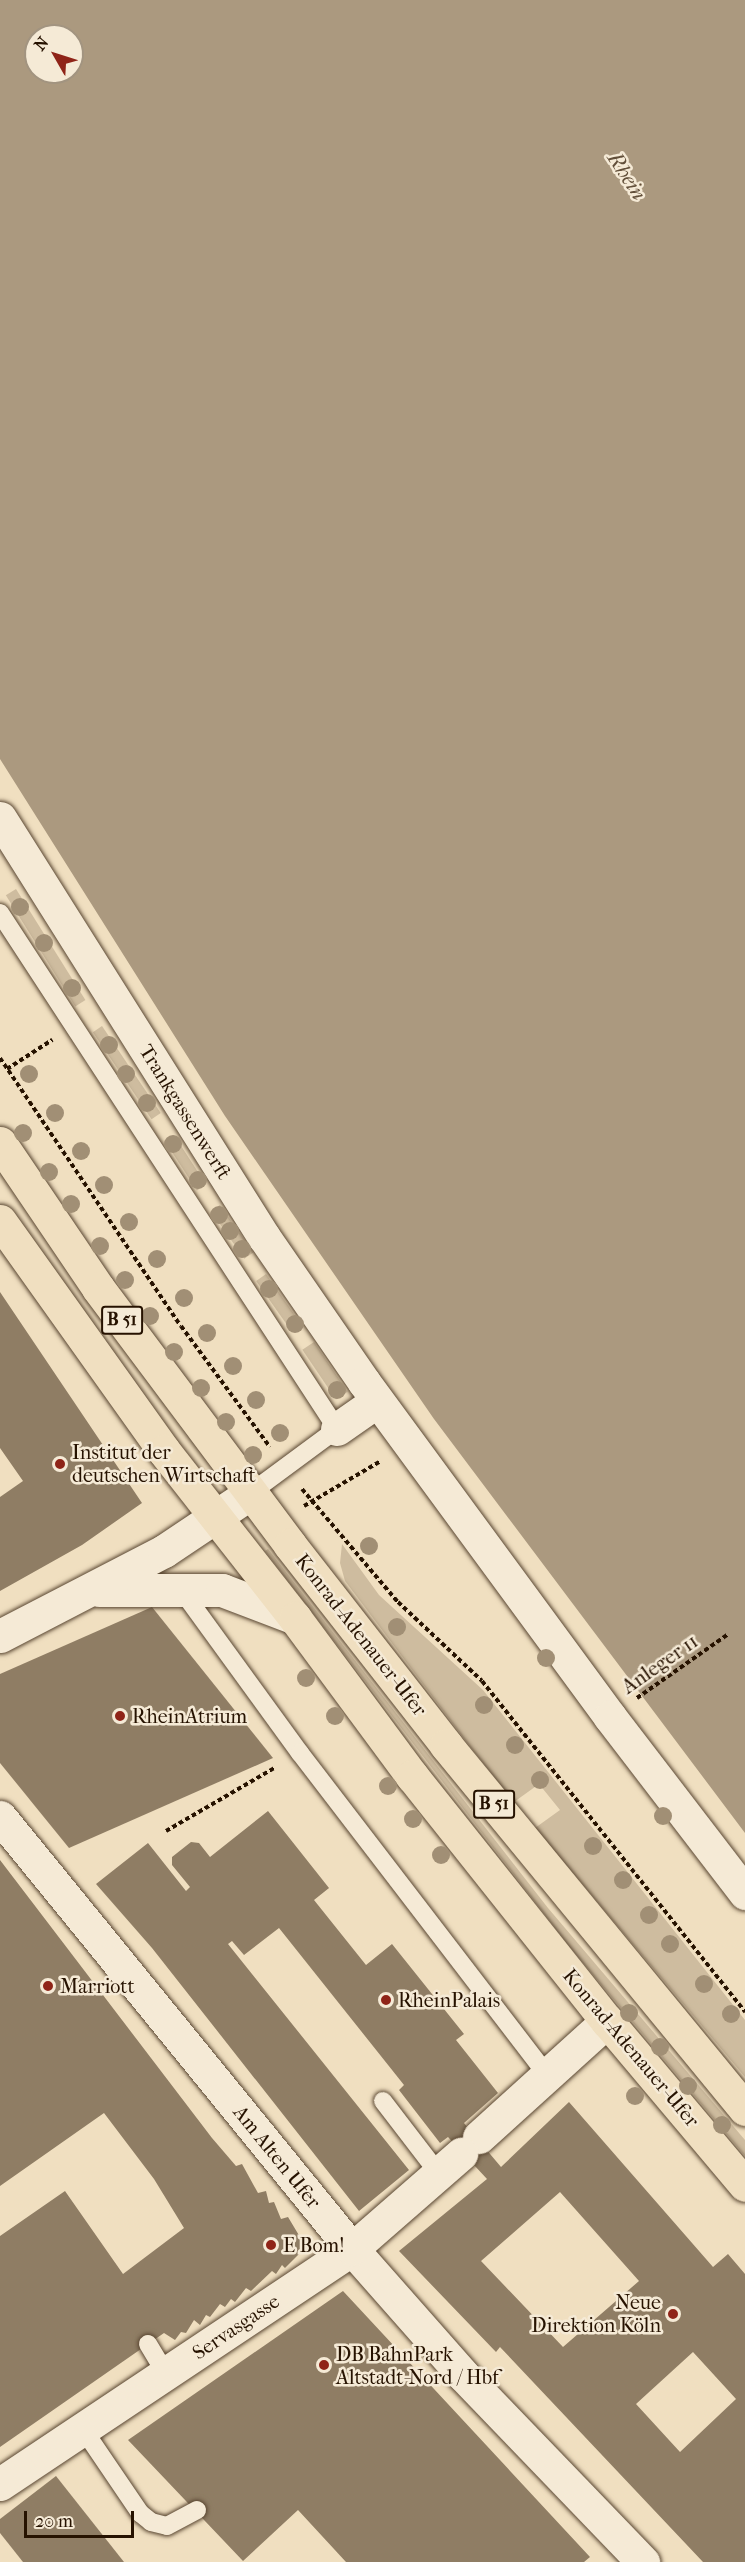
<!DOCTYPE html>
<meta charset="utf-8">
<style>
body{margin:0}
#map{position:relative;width:745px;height:2562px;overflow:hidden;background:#f0dfc0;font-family:"IM FELL French Canon",serif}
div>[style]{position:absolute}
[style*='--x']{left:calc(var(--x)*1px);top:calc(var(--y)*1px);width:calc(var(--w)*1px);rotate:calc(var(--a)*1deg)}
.green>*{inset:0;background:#cebc9f;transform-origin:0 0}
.water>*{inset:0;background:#ab997f}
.building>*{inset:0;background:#8f7d64}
.path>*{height:4px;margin-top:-2px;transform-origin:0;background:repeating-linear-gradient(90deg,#261200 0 4.5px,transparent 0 7.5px)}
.roads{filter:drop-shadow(0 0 2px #584530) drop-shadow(0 0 2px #584530)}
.lane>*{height:18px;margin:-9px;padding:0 9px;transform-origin:9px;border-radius:9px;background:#f5ead6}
.street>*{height:33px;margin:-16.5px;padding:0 16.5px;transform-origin:16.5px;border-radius:16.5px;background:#f5ead6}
.primary>*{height:33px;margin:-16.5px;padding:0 16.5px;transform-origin:16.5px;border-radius:16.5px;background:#f0dfc0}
.trees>*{width:18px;height:18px;margin:-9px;border-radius:50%;background:#a18f75}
.dots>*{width:16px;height:16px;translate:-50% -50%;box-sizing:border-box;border:3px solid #f5ead6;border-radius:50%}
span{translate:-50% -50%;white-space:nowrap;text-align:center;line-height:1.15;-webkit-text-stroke:5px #f5ead6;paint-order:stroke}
.shield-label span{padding:2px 4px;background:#f5ead6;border:2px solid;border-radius:4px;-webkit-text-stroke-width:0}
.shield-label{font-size:18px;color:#261200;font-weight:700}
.street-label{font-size:20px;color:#261200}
.poi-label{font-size:20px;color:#261200}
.left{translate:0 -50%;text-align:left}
.right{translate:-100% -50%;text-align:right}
.water-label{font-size:21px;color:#624f39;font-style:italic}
.north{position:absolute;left:24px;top:24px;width:60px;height:60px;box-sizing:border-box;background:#f5ead6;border:2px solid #a29480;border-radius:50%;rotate:309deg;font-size:16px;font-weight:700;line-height:24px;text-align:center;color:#261200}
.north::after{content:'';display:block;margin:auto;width:21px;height:27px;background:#8f2418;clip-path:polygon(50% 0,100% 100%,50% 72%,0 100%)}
.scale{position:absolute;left:24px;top:2511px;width:110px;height:27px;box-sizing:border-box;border:3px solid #261200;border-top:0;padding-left:8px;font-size:18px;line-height:21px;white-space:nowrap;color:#261200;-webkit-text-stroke:4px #f5ead6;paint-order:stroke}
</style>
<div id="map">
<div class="green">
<div style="left:16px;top:889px;width:131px;height:12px;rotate:58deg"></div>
<div style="left:102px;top:1026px;width:105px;height:11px;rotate:56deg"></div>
<div style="left:174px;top:1135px;width:59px;height:11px;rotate:57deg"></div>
<div style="left:220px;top:1205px;width:58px;height:11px;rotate:55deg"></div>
<div style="left:266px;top:1274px;width:60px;height:12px;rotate:55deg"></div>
<div style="left:314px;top:1342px;width:60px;height:14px;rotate:56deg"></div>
<div style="clip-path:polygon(342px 1544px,379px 1595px,483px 1690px,745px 2020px,745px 2077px,535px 1828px,560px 1810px,539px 1784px,514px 1802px,469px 1745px,345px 1581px,340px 1563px)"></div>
<div style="clip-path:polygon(268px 1549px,548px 1908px,745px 2140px,745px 2156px,569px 1946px,265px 1551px)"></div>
</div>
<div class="water">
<div style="clip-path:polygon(evenodd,0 0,745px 0,745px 1833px,434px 1419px,225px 1116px,0 759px,0 0,36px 36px,72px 36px,72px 72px,36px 72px,36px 36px)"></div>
</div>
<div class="building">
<div style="clip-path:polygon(0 1292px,142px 1503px,82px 1545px,0 1591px,0 1497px,23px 1481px,0 1448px)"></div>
<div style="clip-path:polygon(152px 1607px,273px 1758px,69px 1848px,0 1763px,0 1674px)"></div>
<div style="clip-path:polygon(evenodd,268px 1811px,329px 1888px,314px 1900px,366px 1965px,392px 1944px,464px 2034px,456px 2040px,498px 2093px,464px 2123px,501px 2167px,569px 2102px,713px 2267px,728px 2254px,745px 2274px,745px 2562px,703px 2562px,500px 2347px,496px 2352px,399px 2251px,487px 2179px,448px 2137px,440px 2143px,399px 2090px,404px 2085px,279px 1928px,244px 1955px,232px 1941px,228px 1944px,409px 2170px,359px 2211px,152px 1948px,96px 1884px,148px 1843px,186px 1891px,190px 1887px,172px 1865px,172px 1857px,191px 1842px,199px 1843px,210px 1857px,268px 1811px,560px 2192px,639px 2281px,563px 2347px,481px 2261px,560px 2192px,268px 1811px,693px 2352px,736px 2399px,680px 2452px,636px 2404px,693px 2352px)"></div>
<div style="clip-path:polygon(0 1860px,212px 2138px,236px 2166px,242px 2164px,258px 2193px,266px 2191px,269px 2203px,274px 2202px,281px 2219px,288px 2217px,306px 2247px,285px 2268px,282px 2265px,276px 2274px,272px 2271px,251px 2291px,246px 2288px,235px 2302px,231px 2299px,225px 2307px,220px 2304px,210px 2317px,206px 2315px,200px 2325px,194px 2320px,186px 2333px,181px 2332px,175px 2340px,164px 2333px,0 2447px,0 2236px,65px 2191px,123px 2274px,184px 2228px,154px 2179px,104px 2113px,0 2186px)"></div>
<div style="clip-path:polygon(343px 2291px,590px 2557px,584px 2562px,346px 2562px,298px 2510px,243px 2561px,128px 2440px)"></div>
<div style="clip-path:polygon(56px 2476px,124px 2562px,23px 2562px,0 2533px,0 2519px)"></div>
</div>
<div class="path">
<div style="--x:0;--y:1058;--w:323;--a:56"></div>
<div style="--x:181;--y:1326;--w:150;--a:53.7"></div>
<div style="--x:7;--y:1069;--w:54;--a:-32.8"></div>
<div style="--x:302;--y:1489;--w:148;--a:49.7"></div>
<div style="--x:398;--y:1602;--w:115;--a:43.2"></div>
<div style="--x:482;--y:1681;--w:423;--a:51.5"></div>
<div style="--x:304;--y:1506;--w:89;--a:-30.3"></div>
<div style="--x:637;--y:1698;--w:110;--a:-35"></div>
<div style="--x:166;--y:1831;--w:127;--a:-30.2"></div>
</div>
<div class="roads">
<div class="lane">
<div style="--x:0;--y:913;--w:616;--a:56.85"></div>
<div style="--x:337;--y:1429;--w:106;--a:143.5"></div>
<div style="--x:180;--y:1588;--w:204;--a:54"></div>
<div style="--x:300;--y:1753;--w:404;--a:52.5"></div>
<div style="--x:383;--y:2101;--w:92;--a:52.5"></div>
<div style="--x:148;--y:2344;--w:35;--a:59"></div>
<div style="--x:83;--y:2429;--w:102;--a:55.8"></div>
<div style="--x:140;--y:2513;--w:14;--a:39"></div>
<div style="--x:151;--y:2522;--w:16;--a:14"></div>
<div style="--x:167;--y:2526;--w:34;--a:-28"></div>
</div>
<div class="street">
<div style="--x:0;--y:818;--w:495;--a:57.8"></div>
<div style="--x:264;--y:1237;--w:176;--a:55.4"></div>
<div style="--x:364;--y:1382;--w:416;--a:53.7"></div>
<div style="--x:610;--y:1717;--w:222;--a:52.5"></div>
<div style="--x:337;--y:1429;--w:49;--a:-35"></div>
<div style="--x:99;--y:1590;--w:123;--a:0"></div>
<div style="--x:222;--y:1590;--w:78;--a:21"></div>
<div style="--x:0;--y:1636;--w:185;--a:-27.4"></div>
<div style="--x:164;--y:1551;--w:106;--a:-33.8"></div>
<div style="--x:0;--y:1817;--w:557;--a:50.83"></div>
<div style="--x:352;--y:2249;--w:168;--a:48.6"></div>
<div style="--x:463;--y:2375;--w:260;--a:46.1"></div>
<div style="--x:479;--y:2137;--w:173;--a:-42.2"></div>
<div style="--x:0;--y:2484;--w:423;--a:-33.7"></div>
<div style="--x:352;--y:2249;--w:145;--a:-41.1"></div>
</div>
<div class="primary">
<div style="--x:0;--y:1143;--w:175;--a:55.9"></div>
<div style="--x:98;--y:1288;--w:321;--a:53.2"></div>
<div style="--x:290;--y:1545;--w:254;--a:52"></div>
<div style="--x:446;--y:1745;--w:471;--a:50.6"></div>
<div style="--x:0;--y:1221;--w:282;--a:54.5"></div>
<div style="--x:164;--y:1451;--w:212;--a:51.9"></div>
<div style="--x:295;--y:1618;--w:197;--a:53.5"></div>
<div style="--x:412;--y:1776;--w:313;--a:51.5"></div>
<div style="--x:607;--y:2021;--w:214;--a:49.9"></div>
</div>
</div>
<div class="trees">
<div style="left:20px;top:907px"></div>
<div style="left:44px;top:943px"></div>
<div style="left:72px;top:988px"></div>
<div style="left:109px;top:1045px"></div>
<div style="left:29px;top:1074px"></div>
<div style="left:126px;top:1074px"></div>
<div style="left:147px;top:1103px"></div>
<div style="left:55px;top:1113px"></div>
<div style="left:23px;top:1133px"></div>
<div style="left:173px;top:1144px"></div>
<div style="left:81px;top:1151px"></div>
<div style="left:49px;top:1172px"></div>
<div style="left:198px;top:1180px"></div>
<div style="left:104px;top:1185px"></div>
<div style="left:71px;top:1204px"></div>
<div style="left:219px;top:1215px"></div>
<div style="left:129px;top:1222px"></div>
<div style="left:230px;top:1231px"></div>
<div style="left:100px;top:1246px"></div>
<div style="left:242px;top:1249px"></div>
<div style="left:157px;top:1259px"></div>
<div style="left:125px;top:1280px"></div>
<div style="left:269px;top:1289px"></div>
<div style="left:184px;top:1298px"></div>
<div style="left:150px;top:1316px"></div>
<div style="left:295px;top:1324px"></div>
<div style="left:207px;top:1333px"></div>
<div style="left:174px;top:1352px"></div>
<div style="left:233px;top:1366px"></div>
<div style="left:201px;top:1388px"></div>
<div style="left:337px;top:1390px"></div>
<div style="left:256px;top:1400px"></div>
<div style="left:226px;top:1422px"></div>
<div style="left:280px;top:1433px"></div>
<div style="left:253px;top:1455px"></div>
<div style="left:369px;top:1546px"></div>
<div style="left:397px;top:1627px"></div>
<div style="left:546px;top:1658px"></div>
<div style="left:306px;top:1678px"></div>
<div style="left:484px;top:1705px"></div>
<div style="left:335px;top:1716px"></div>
<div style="left:515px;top:1745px"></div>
<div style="left:540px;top:1780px"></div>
<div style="left:388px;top:1786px"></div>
<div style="left:663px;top:1816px"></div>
<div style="left:413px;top:1819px"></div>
<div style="left:593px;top:1846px"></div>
<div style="left:441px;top:1855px"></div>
<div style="left:623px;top:1880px"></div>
<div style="left:649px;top:1915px"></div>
<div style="left:670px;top:1944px"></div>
<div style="left:704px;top:1984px"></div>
<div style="left:629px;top:2013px"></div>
<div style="left:731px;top:2014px"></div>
<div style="left:660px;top:2047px"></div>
<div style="left:688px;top:2086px"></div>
<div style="left:635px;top:2096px"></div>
<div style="left:722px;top:2125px"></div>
</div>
<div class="dots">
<div style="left:60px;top:1464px;background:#8f2418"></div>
<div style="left:120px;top:1716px;background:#8f2418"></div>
<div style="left:48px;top:1986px;background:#8f2418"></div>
<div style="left:386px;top:2000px;background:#8f2418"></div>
<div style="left:271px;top:2245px;background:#8f2418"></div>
<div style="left:673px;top:2314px;background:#8f2418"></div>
<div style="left:324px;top:2365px;background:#8f2418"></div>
</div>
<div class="shield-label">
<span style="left:122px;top:1320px">B 51</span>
<span style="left:494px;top:1804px">B 51</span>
</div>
<div class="street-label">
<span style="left:185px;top:1112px;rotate:58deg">Trankgassenwerft</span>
<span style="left:361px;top:1635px;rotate:52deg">Konrad-Adenauer-Ufer</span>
<span style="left:660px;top:1664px;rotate:-35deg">Anleger 11</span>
<span style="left:631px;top:2048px;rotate:50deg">Konrad-Adenauer-Ufer</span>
<span style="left:277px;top:2157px;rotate:51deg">Am Alten Ufer</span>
<span style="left:236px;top:2327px;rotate:-34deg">Servasgasse</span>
</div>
<div class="poi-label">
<span class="left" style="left:72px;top:1464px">Institut der<br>deutschen Wirtschaft</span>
<span class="left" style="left:132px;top:1716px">RheinAtrium</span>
<span class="left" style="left:60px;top:1986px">Marriott</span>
<span class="left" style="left:398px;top:2000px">RheinPalais</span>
<span class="left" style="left:283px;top:2245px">E Bom!</span>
<span class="right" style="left:661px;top:2314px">Neue<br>Direktion Köln</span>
<span class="left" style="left:336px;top:2366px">DB BahnPark<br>Altstadt-Nord / Hbf</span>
</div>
<div class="water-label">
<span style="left:627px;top:176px;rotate:57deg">Rhein</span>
</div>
<div class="north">N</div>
<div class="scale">20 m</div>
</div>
